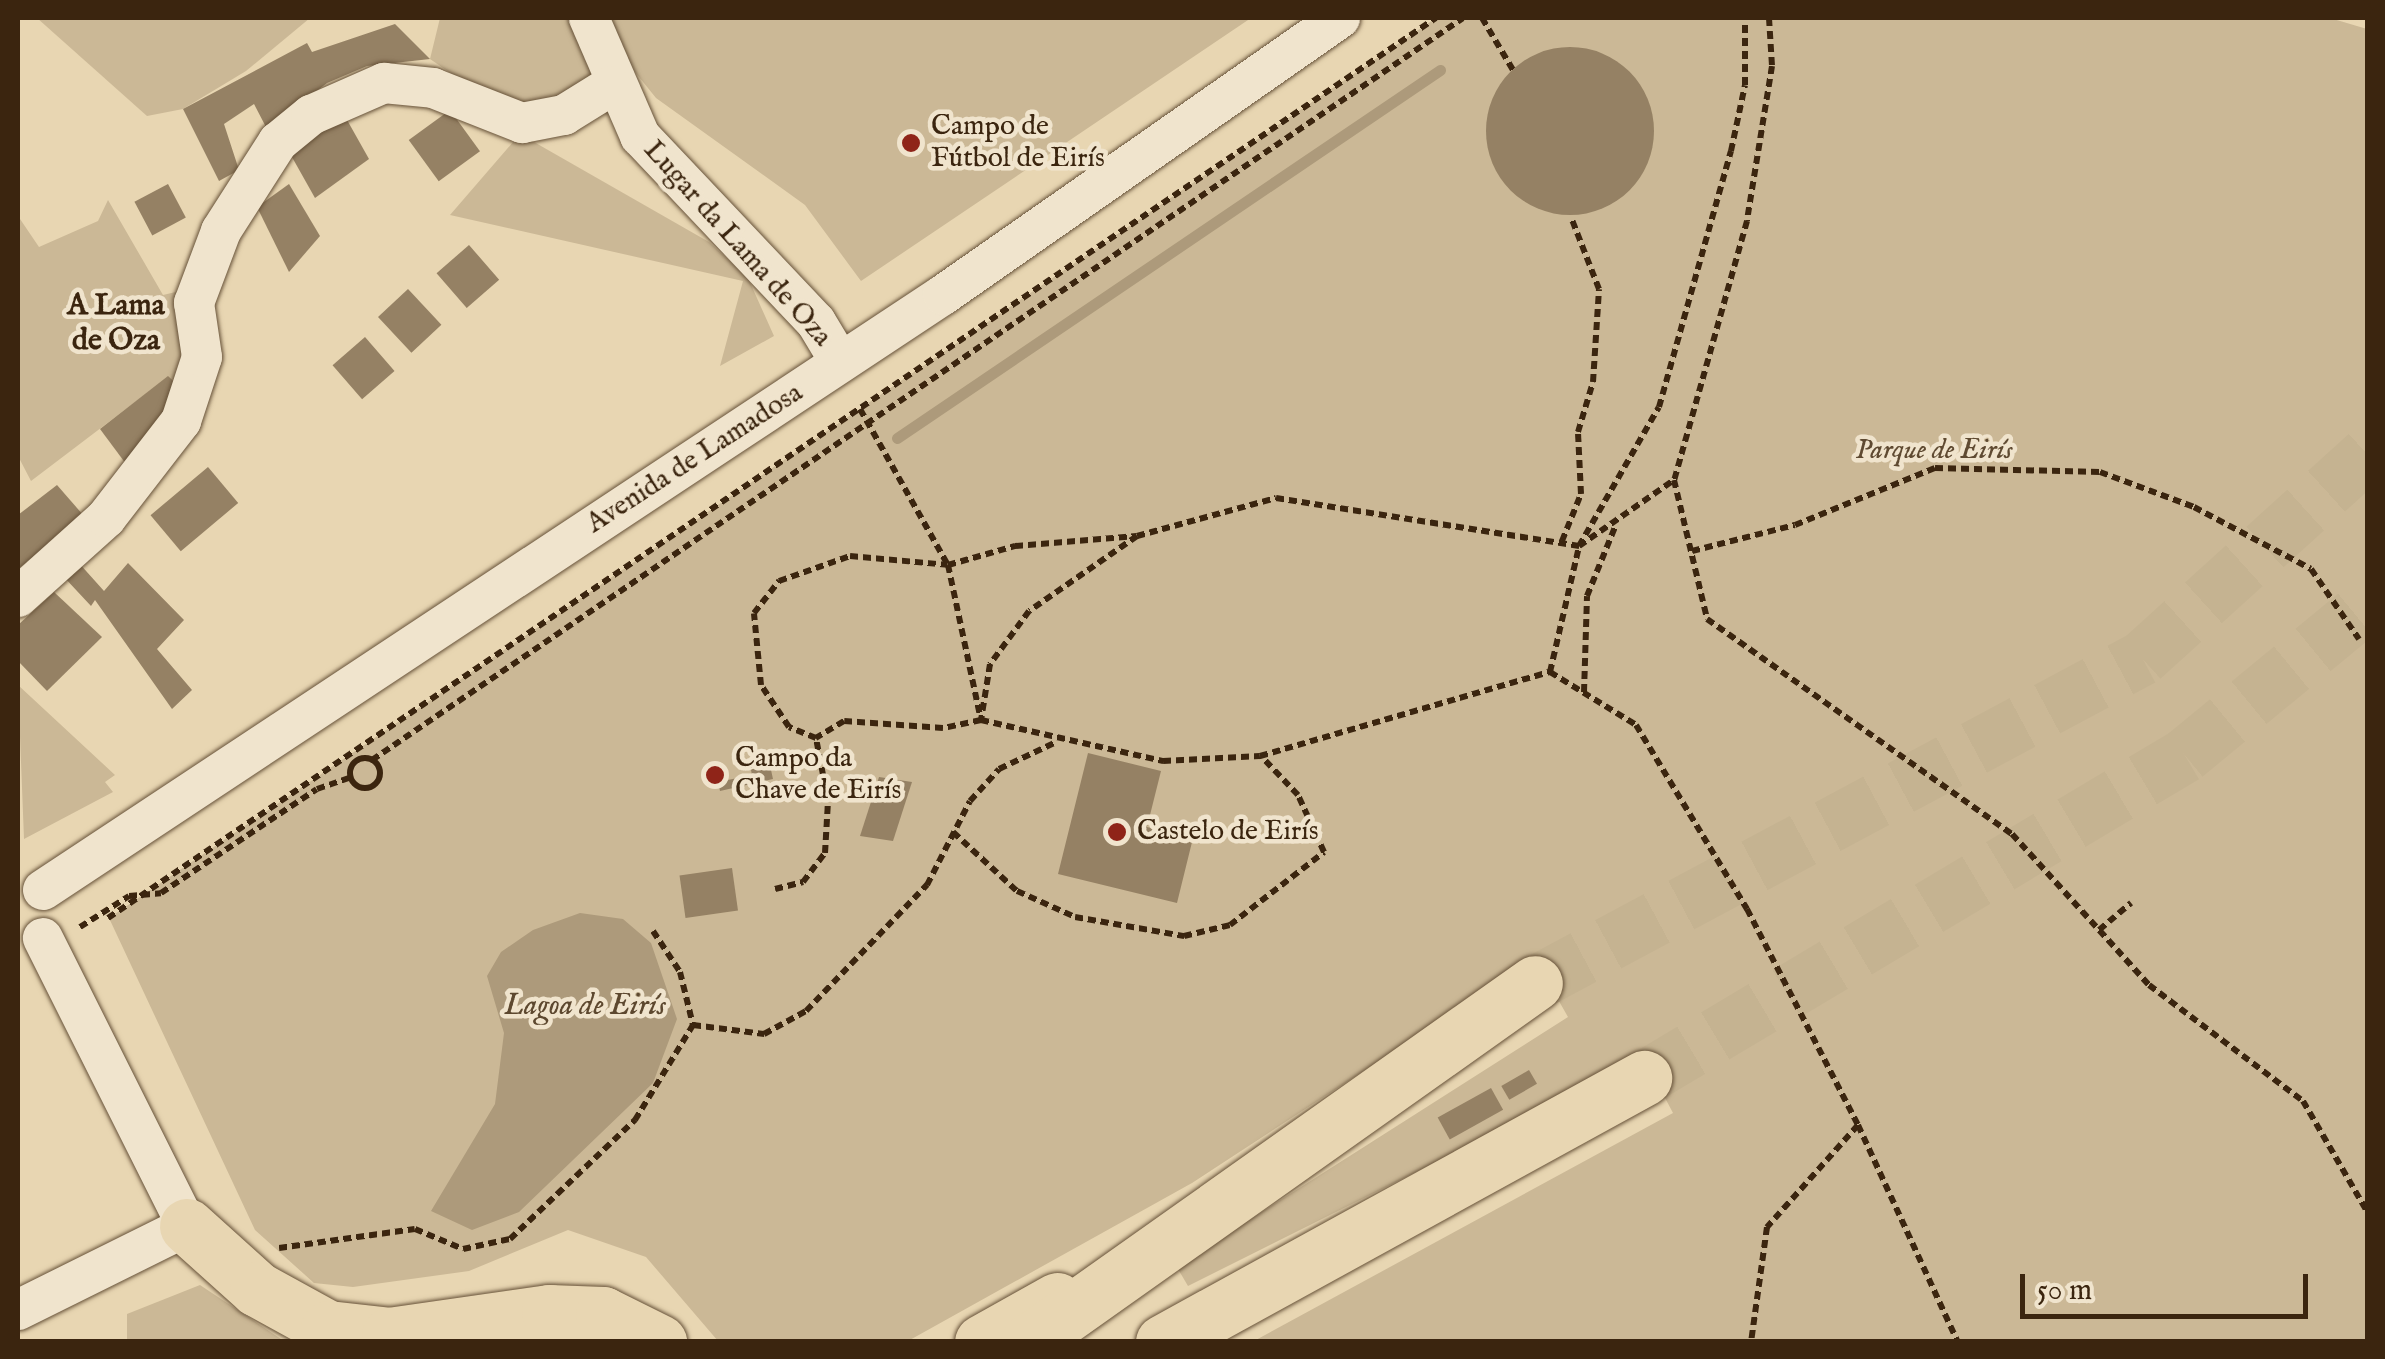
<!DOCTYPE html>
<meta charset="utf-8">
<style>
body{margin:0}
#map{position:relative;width:2385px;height:1359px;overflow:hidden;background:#e8d6b2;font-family:"IM FELL English",serif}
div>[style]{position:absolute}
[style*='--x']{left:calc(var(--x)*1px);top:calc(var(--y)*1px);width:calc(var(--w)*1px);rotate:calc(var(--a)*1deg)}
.green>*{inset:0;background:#cbb896}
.water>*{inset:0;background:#ad9a7b}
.stream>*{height:11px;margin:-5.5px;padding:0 5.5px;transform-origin:5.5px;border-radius:5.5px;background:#ad9a7b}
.building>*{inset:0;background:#958164;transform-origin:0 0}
.round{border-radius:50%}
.primary-tunnel>*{height:55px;margin-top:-27.5px;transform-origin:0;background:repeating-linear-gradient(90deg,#c5b391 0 55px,transparent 0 83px)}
.path>*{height:6px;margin-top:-3px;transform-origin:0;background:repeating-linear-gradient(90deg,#3b250f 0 8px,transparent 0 13px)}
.path>.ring{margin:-3px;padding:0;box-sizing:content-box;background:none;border:6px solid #3b250f;border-radius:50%}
.roads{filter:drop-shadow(0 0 2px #665138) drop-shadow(0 0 2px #665138)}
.street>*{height:40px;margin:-20px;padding:0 20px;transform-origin:20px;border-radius:20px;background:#f0e4cd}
.primary>*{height:55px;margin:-27.5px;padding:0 27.5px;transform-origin:27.5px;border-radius:27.5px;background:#e8d6b2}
.dots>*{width:28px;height:28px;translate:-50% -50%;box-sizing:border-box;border:5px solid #f0e4cd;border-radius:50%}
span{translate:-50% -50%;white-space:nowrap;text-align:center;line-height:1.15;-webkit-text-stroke:9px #f0e4cd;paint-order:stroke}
.poi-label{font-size:28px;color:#3b250f}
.left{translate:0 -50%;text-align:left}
.street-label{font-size:28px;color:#3b250f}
.park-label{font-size:28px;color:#5f4a31;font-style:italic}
.neighbourhood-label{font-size:30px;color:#3b250f;font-weight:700}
.water-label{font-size:30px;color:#5d482f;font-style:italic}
.frame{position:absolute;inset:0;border:20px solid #3b250f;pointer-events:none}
.scale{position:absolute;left:2020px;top:1274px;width:288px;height:45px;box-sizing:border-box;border:5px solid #3b250f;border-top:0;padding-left:12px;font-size:30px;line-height:35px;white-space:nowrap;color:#3b250f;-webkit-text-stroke:8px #f0e4cd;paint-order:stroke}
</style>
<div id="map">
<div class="green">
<div style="clip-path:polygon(37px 18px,310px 18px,246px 71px,183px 109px,147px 116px)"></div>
<div style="clip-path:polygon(440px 18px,1251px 18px,861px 281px,805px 205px,656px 98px,631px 67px,539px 105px,493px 102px,430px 59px)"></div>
<div style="clip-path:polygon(1436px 18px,2330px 18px,2367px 29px,2365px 1341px,1254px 1341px,1673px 1113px,1644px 1058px,1188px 1286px,1178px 1269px,1188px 1259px,1568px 1017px,1535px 959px,1192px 1183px,908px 1341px,718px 1341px,646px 1257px,568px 1230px,469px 1271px,353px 1287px,314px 1283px,255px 1230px,109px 918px)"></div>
<div style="clip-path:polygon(520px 134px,709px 242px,748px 278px,774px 336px,720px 366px,743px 281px,450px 215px)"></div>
<div style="clip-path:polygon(108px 200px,163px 295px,180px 291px,188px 394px,168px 377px,31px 481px,18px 456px,18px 216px,39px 247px,98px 221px)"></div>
<div style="clip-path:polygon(18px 685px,115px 775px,105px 782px,113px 792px,24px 839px)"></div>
<div style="clip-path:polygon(200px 1285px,284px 1341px,127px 1341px,127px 1314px)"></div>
</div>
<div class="water">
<div style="clip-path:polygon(580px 913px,623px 919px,651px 943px,677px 1019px,653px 1083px,519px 1212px,472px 1230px,431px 1211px,495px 1104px,504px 1033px,487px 976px,501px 952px,533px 930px)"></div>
</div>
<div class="stream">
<div style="--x:897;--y:438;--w:656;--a:-34.13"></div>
</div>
<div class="building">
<div style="clip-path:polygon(395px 24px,430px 59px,367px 66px,327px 83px,267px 129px,254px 104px,224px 124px,239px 170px,219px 181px,183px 109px,307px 43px,312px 52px)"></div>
<div class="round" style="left:1486px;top:47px;width:168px;height:168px"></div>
<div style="left:450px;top:110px;width:51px;height:51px;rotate:54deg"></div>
<div style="clip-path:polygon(342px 111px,369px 159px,315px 198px,288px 150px)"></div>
<div style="left:168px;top:184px;width:38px;height:38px;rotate:62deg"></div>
<div style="clip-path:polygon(289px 184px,320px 236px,289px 272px,257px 207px)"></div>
<div style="left:469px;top:245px;width:46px;height:43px;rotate:49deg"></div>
<div style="left:408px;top:289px;width:49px;height:41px;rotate:47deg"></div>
<div style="left:365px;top:337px;width:45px;height:43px;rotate:49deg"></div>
<div style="clip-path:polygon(168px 376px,188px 395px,129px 468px,100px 429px)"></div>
<div style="left:208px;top:467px;width:47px;height:75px;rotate:50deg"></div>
<div style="clip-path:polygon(57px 485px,84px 516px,18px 569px,18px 515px)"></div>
<div style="clip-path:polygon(78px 562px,104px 591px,128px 563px,184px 620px,157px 649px,192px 690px,172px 709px,95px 600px,91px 606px,63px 576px)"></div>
<div style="clip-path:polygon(54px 592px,102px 637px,47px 691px,18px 661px,18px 625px)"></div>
<div style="clip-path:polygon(1088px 753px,1161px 771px,1147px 827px,1193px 838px,1177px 903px,1058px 874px)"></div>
<div style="clip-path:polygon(768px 756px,773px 779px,720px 791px,718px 782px,752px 775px,749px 760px)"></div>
<div style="clip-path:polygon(879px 777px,912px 782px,893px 841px,860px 836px)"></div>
<div style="left:732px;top:868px;width:43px;height:53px;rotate:82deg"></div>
<div style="left:1529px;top:1070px;width:16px;height:32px;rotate:60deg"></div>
<div style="left:1491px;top:1088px;width:25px;height:61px;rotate:61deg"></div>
</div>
<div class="primary-tunnel">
<div style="--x:1535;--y:983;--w:689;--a:-28.17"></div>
<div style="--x:2142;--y:658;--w:305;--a:-42.2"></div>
<div style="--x:1644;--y:1078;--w:630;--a:-30.84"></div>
<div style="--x:2185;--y:755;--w:237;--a:-39.5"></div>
</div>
<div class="path">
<div style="--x:1482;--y:18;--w:61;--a:59.2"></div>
<div style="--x:1769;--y:18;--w:48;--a:86.4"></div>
<div style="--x:1772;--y:66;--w:157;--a:99.2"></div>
<div style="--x:1747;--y:221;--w:269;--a:105.7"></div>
<div style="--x:1674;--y:480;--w:143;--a:76.6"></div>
<div style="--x:1707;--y:619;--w:373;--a:35.2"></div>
<div style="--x:2012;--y:834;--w:204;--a:47.8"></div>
<div style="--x:2149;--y:985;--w:193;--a:37"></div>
<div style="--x:2303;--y:1101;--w:129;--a:59.9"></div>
<div style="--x:860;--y:409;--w:179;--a:60.6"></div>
<div style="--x:948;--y:565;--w:70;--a:-15.8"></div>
<div style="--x:1015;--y:546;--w:122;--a:-4.7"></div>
<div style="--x:1137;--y:536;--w:144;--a:-15.3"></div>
<div style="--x:1276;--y:498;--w:307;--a:9"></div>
<div style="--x:1579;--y:546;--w:116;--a:-34.8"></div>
<div style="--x:1137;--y:536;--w:131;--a:145.2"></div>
<div style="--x:1029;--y:611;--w:66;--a:126.3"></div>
<div style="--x:990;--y:664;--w:57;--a:99.1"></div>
<div style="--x:981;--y:720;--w:187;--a:12.7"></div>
<div style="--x:1163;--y:761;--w:97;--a:-3"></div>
<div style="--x:1260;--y:756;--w:302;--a:-16.2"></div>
<div style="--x:1550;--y:672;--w:101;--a:31.6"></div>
<div style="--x:1636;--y:725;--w:215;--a:58.9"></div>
<div style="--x:1747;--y:909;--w:243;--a:62.8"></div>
<div style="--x:1858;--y:1125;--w:137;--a:131.7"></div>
<div style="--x:1767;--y:1227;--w:116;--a:97.9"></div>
<div style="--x:1562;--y:541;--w:51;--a:-68"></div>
<div style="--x:1581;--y:494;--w:62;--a:-92.8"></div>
<div style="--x:1578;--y:432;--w:52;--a:-73.3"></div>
<div style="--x:1593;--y:382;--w:93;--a:-86.3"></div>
<div style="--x:1599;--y:289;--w:77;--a:-111.3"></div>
<div style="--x:1692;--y:551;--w:106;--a:-14.2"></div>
<div style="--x:1795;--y:525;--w:151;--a:-22.2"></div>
<div style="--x:1935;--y:468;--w:165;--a:1.4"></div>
<div style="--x:2100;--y:472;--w:100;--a:20.4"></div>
<div style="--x:2194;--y:507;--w:132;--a:27.9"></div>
<div style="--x:2311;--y:569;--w:85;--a:55.6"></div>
<div style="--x:850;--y:556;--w:98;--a:5.2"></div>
<div style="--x:948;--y:565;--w:158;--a:78"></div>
<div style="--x:981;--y:720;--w:39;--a:168"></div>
<div style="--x:943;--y:728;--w:99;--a:-176"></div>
<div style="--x:844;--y:721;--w:33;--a:149"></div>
<div style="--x:816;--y:738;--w:29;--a:-158"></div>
<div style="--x:789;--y:727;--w:50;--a:-123.7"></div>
<div style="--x:761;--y:685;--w:72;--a:-95.6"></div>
<div style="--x:754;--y:613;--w:41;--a:-52"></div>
<div style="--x:779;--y:581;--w:75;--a:-19.4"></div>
<div style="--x:1550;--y:672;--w:129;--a:-77"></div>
<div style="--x:1579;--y:546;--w:160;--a:-60.1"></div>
<div style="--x:1659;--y:407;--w:266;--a:-74.3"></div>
<div style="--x:1731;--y:151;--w:67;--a:-78"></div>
<div style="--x:1745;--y:85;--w:67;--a:-90"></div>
<div style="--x:1584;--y:692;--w:96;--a:-88.2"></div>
<div style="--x:1587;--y:596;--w:74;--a:-67.9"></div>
<div class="ring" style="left:350px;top:758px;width:24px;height:24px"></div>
<div style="--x:372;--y:760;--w:1319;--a:-34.22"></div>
<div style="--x:953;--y:832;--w:87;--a:42.7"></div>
<div style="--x:1017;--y:891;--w:64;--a:24.1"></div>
<div style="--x:1075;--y:917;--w:111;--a:9.9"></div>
<div style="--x:1184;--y:936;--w:47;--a:-13.4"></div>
<div style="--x:1230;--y:925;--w:119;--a:-37.8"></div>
<div style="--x:1324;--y:852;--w:63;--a:-114.5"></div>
<div style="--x:1298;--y:795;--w:54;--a:-133.5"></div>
<div style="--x:775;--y:889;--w:29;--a:-14"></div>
<div style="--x:803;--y:882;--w:36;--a:-53"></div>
<div style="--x:825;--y:853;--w:52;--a:-86.7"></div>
<div style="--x:828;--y:801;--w:64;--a:-100.8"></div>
<div style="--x:108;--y:918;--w:1604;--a:-34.13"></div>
<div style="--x:80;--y:927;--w:58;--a:-32.3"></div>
<div style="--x:129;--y:896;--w:32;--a:-5"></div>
<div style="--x:161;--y:893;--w:187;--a:-33.7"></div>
<div style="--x:317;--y:789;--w:36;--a:-19"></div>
<div style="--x:2099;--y:930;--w:42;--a:-40.2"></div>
<div style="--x:653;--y:931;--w:49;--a:56.6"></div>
<div style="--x:680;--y:972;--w:55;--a:76.2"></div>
<div style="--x:1858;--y:1125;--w:239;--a:65.3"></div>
<div style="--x:279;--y:1248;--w:137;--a:-8"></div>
<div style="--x:415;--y:1229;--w:52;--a:22.6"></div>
<div style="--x:463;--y:1249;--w:48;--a:-12"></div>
<div style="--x:510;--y:1239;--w:173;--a:-43.6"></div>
<div style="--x:635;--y:1120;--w:111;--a:-58.6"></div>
<div style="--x:693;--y:1025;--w:72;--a:7.2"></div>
<div style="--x:764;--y:1034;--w:48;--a:-28.7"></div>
<div style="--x:806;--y:1011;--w:175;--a:-46.2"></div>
<div style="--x:927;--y:885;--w:94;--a:-62.9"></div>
<div style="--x:970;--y:801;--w:43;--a:-47.8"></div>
<div style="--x:999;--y:769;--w:61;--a:-25.3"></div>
</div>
<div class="roads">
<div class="street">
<div style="--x:589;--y:18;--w:129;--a:66.6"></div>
<div style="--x:640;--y:136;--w:256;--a:46.6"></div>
<div style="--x:816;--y:322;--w:47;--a:59"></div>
<div style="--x:18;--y:597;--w:118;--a:-41.9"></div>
<div style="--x:106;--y:518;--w:123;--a:-52.3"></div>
<div style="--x:181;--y:421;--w:67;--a:-71.8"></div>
<div style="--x:202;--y:357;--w:55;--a:-98.4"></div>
<div style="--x:194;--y:303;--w:77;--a:-69.4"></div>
<div style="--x:221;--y:231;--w:106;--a:-57.4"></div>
<div style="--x:278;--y:142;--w:43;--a:-39.3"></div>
<div style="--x:311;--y:115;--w:80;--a:-23.7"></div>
<div style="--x:384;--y:83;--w:49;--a:5.8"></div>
<div style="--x:433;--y:88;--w:96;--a:21.5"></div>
<div style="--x:522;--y:123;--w:43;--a:-10.8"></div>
<div style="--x:564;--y:115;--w:55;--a:-31.7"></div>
<div style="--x:43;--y:890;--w:1079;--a:-33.47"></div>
<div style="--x:943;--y:295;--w:484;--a:-34.9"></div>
<div style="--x:18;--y:1310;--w:189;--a:-26.4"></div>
<div style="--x:187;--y:1226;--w:322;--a:-116.6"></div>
</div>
<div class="primary">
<div style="--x:187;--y:1226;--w:94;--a:42"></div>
<div style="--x:257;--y:1289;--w:81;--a:28.8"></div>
<div style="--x:328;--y:1328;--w:61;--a:6.5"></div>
<div style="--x:389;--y:1335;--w:162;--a:-8.2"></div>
<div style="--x:549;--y:1312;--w:54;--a:2.1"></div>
<div style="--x:603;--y:1314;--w:63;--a:26.6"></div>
<div style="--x:982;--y:1342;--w:86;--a:-29.2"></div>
<div style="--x:1028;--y:1342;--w:621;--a:-35.3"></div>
<div style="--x:1163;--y:1342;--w:549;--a:-28.76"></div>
</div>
</div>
<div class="dots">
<div style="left:911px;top:143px;background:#8f2418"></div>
<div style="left:715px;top:775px;background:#8f2418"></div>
<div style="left:1117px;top:832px;background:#8f2418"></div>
</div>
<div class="poi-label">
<span class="left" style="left:931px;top:143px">Campo de<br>Fútbol de Eirís</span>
<span class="left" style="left:735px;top:775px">Campo da<br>Chave de Eirís</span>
<span class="left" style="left:1137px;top:832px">Castelo de Eirís</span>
</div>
<div class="street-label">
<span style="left:737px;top:244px;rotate:48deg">Lugar da Lama de Oza</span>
<span style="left:695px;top:459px;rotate:-33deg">Avenida de Lamadosa</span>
</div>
<div class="park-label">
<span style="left:1934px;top:451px">Parque de Eirís</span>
</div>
<div class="neighbourhood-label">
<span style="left:116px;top:323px">A Lama<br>de Oza</span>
</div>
<div class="water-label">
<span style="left:585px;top:1006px">Lagoa de Eirís</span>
</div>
<div class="frame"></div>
<div class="scale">50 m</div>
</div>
